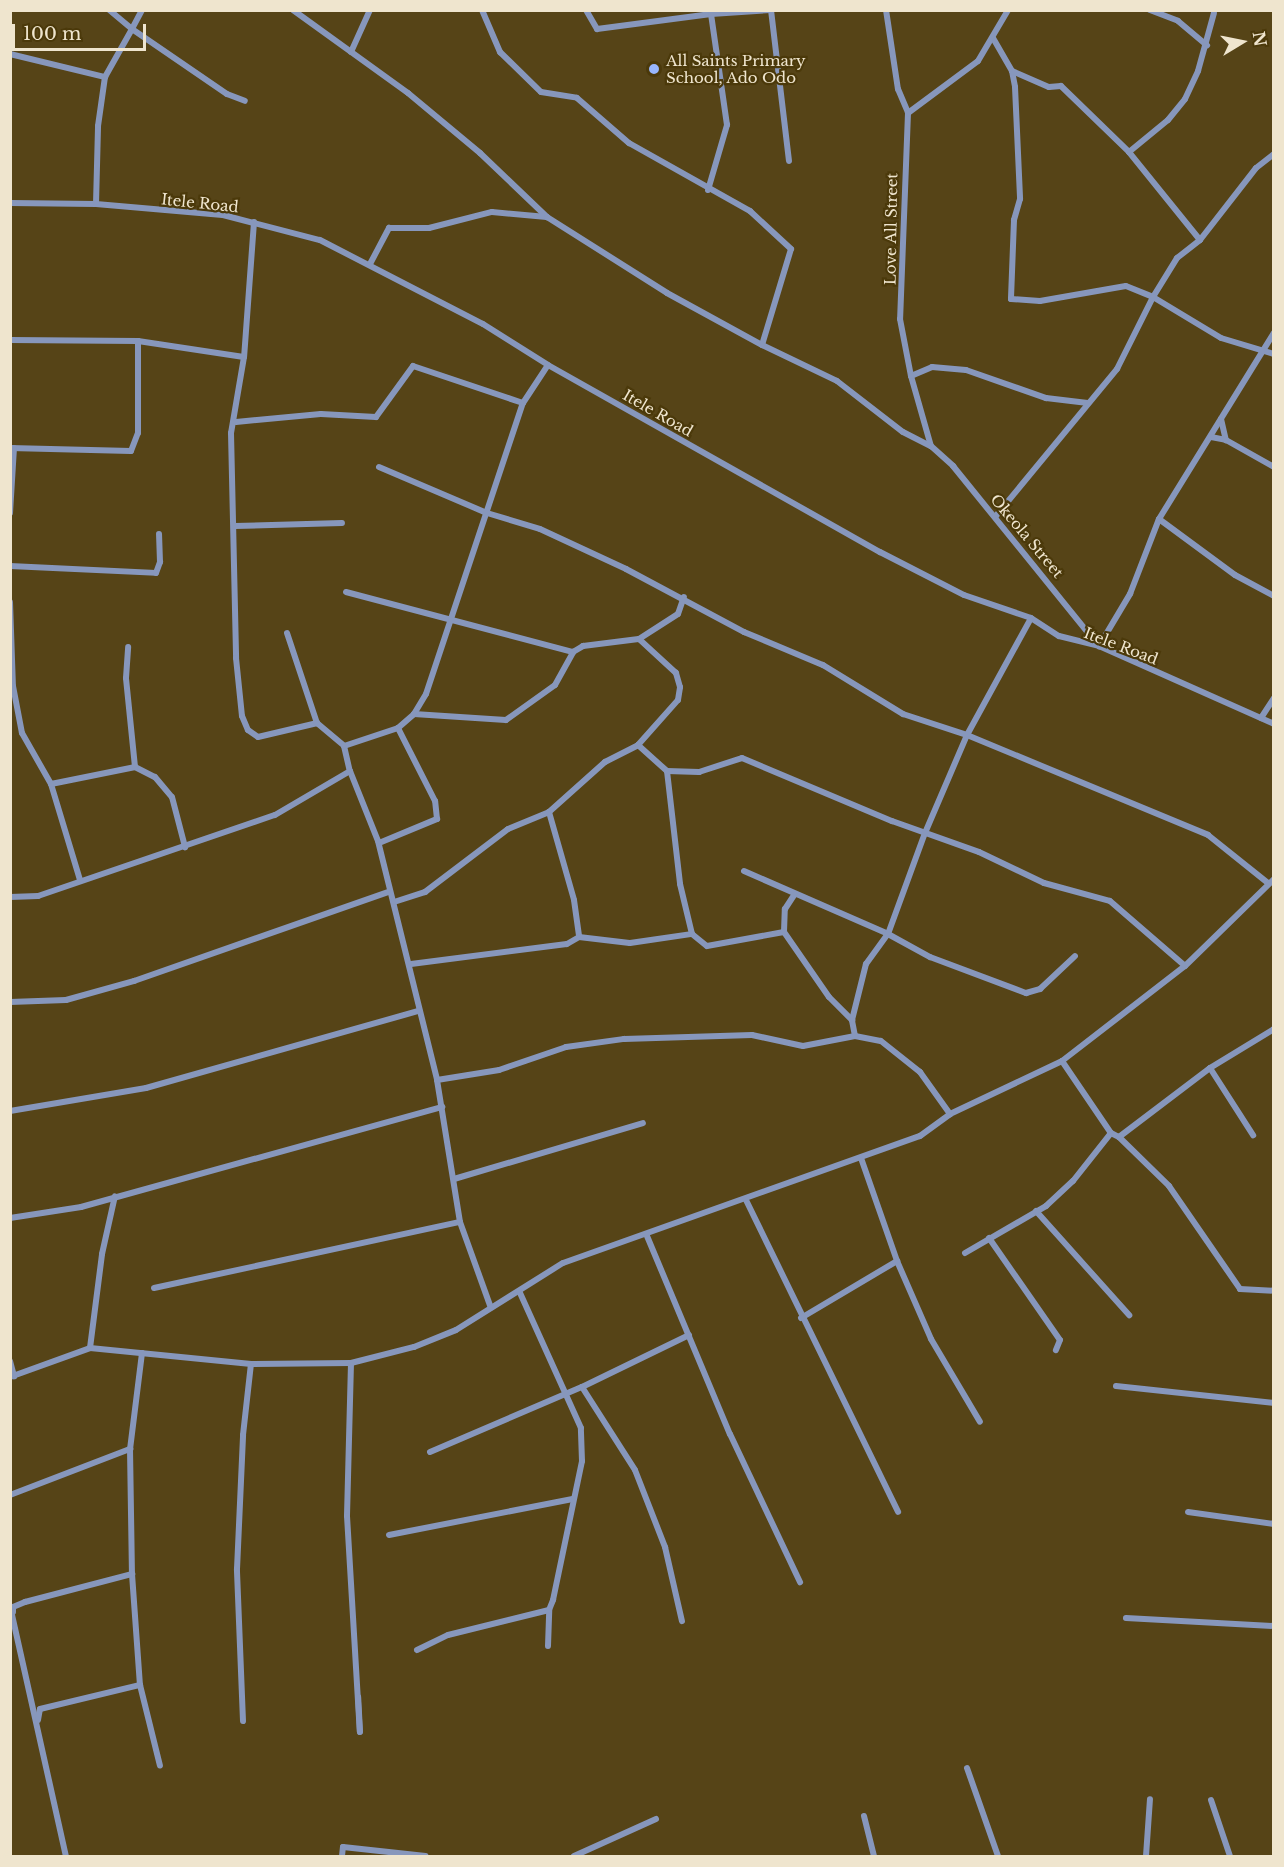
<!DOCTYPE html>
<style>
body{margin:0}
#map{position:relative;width:1284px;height:1867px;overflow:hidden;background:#564417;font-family:"Libre Baskerville",serif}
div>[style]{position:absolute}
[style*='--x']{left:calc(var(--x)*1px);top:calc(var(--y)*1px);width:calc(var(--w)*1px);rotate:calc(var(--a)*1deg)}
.minor>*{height:6px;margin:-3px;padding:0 3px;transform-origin:3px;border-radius:3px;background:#8797bc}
.dots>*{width:16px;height:16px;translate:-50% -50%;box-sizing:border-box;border:3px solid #4b390a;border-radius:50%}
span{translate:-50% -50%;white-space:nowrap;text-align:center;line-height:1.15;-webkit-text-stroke:4.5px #4b390a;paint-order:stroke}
.poi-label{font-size:15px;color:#efe5ce}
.left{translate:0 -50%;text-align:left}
.street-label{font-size:15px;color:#efe5ce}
.frame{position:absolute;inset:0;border:12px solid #efe5ce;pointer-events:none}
.north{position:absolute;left:1212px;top:12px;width:60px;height:60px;-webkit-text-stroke:4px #4b390a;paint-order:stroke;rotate:80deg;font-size:16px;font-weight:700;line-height:24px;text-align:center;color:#efe5ce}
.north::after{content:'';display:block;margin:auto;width:21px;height:27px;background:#efe5ce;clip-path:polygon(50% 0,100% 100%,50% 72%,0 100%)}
.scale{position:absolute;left:12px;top:24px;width:134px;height:27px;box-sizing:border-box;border:3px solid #efe5ce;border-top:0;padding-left:8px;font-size:18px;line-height:21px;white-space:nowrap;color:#efe5ce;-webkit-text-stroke:4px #4b390a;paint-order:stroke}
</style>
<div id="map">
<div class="minor">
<div style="--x:142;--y:10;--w:21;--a:118"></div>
<div style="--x:132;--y:29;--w:115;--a:34.4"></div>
<div style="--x:227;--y:94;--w:19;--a:21"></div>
<div style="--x:293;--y:10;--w:142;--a:35.8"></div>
<div style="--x:408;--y:93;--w:94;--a:39.8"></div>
<div style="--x:480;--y:153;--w:93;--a:43.7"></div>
<div style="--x:482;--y:10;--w:46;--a:66.8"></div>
<div style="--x:500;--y:52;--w:57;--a:44.3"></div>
<div style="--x:541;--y:92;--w:36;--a:9"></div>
<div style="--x:577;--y:98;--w:69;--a:40.9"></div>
<div style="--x:629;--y:143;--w:139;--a:29.3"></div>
<div style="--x:750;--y:211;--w:56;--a:42.8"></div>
<div style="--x:791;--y:249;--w:100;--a:106.8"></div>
<div style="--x:762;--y:345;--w:83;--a:25.6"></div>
<div style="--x:837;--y:381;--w:83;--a:37.7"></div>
<div style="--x:903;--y:432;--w:31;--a:27"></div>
<div style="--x:931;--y:446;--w:30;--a:42"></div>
<div style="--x:953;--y:466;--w:232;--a:51"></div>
<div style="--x:1099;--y:646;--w:61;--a:-59.2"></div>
<div style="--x:1130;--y:594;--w:80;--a:-68.9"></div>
<div style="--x:1159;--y:519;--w:219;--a:-58.3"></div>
<div style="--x:586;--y:10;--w:22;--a:60"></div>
<div style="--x:597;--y:29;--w:115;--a:-7.5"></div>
<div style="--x:771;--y:10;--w:152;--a:83.2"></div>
<div style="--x:886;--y:10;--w:80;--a:81.4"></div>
<div style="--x:898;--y:89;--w:26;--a:67"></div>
<div style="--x:908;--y:113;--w:206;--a:92.2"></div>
<div style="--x:900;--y:319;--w:58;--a:79.1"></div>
<div style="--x:911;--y:376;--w:73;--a:74.1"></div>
<div style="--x:1150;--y:10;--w:30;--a:21"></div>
<div style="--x:1178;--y:21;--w:38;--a:40"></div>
<div style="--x:993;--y:38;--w:38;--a:60"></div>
<div style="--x:1012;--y:71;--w:16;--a:79"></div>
<div style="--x:1015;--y:87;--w:112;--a:87.4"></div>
<div style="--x:1020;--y:199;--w:22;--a:106"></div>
<div style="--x:1014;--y:220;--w:79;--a:92.2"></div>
<div style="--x:1011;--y:299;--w:29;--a:4"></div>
<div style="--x:1040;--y:301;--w:87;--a:-9.9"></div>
<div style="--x:1126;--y:286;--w:29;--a:22"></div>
<div style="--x:1153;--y:297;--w:46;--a:-58.4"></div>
<div style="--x:1177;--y:258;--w:29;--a:-38"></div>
<div style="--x:1200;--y:240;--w:91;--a:-52.1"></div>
<div style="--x:1256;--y:168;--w:23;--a:-38"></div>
<div style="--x:351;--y:52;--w:46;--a:-65.7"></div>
<div style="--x:10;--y:54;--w:98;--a:13.6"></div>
<div style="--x:1012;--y:71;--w:40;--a:23.4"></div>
<div style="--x:1049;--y:87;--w:12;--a:-5"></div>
<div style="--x:1061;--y:86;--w:95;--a:44.1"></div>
<div style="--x:908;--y:113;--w:87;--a:-36.6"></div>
<div style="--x:978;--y:61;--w:59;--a:-59.5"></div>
<div style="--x:708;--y:190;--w:68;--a:-73.7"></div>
<div style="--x:727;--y:125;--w:112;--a:-98.2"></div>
<div style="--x:711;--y:14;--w:59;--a:-3.9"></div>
<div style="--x:10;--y:203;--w:86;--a:0.7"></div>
<div style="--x:96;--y:204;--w:127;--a:5"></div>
<div style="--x:223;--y:215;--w:100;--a:14.5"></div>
<div style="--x:320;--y:240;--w:183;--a:27.3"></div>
<div style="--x:483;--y:324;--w:77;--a:32.2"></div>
<div style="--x:548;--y:365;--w:381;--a:29.4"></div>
<div style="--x:880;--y:552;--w:94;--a:27.1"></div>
<div style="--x:964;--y:595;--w:71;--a:18.9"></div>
<div style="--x:1031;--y:618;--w:33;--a:33"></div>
<div style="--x:1059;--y:636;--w:41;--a:14"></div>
<div style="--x:1099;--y:646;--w:192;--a:24"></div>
<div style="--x:96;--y:204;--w:78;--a:-88.5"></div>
<div style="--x:98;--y:126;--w:49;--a:-81.9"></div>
<div style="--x:105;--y:77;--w:55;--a:-60.6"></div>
<div style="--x:132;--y:29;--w:30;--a:-140"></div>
<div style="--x:254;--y:222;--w:135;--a:94.2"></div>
<div style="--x:244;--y:357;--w:77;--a:99.7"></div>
<div style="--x:231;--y:433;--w:225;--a:88.7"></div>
<div style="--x:236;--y:658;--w:58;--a:84.1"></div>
<div style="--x:242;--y:716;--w:15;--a:67"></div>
<div style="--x:248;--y:730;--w:12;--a:35"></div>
<div style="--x:258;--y:737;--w:61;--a:-13.3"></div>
<div style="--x:1200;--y:240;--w:113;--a:-128.9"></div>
<div style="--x:1129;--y:152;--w:50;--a:-39.4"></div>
<div style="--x:1168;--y:120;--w:27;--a:-51"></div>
<div style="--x:1185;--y:99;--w:31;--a:-65"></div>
<div style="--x:1198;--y:71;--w:60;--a:-74.6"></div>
<div style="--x:370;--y:264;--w:41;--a:-62.2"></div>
<div style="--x:389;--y:228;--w:40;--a:0"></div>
<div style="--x:429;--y:228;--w:65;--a:-14.3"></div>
<div style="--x:492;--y:212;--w:55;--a:5.2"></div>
<div style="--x:547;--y:217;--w:142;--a:32.3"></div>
<div style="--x:667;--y:293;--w:108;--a:28.7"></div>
<div style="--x:10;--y:340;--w:128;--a:0.4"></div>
<div style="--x:138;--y:341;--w:107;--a:8.6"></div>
<div style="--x:911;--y:376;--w:23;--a:-23"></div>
<div style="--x:932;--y:367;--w:34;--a:5"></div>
<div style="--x:966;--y:370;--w:85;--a:19.3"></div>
<div style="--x:1046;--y:398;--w:42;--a:6.8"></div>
<div style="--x:1221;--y:419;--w:22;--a:77"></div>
<div style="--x:236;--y:422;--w:85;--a:-5.4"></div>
<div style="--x:321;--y:414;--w:55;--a:3.1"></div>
<div style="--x:376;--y:417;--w:63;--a:-54"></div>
<div style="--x:413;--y:366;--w:116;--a:18.6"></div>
<div style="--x:1211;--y:437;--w:15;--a:11"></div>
<div style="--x:1226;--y:440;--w:55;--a:29.4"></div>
<div style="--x:10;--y:448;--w:121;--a:1.4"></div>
<div style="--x:131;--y:451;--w:19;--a:-69"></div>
<div style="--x:138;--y:433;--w:92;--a:-90"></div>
<div style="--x:379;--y:467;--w:117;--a:23.1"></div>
<div style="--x:487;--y:513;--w:55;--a:16.8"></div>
<div style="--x:540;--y:529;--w:95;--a:24.9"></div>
<div style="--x:626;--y:569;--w:134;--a:28.1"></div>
<div style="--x:744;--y:632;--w:86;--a:22.7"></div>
<div style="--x:823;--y:665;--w:94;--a:31.5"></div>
<div style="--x:903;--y:714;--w:67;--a:18.2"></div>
<div style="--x:967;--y:735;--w:261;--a:22.5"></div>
<div style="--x:1208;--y:835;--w:77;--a:38.7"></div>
<div style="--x:10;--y:513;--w:65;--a:-86.5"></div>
<div style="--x:995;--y:517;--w:192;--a:-50.5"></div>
<div style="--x:1117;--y:369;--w:80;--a:-63.4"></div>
<div style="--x:1153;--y:297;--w:79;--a:31.1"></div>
<div style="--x:1221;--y:338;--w:55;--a:16.8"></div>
<div style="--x:1159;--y:519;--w:94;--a:36.4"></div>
<div style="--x:1235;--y:575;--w:44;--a:28.3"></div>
<div style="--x:235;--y:526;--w:107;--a:-1.6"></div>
<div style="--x:10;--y:566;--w:146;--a:2.7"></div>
<div style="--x:156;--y:573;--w:12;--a:-70"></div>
<div style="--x:160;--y:562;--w:28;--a:-92"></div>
<div style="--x:346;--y:592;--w:235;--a:14.8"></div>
<div style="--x:573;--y:652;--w:12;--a:-31"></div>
<div style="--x:583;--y:646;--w:56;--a:-7.1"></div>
<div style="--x:639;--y:639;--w:46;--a:-32.7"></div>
<div style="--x:678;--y:614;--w:18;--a:-71"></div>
<div style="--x:10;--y:602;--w:84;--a:88"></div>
<div style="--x:13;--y:686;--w:48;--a:79.2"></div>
<div style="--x:22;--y:733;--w:59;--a:60.4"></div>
<div style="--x:51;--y:784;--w:100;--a:73.2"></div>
<div style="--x:287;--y:633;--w:95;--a:71.6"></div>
<div style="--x:317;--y:723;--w:35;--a:40"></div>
<div style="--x:344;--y:746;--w:26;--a:77"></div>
<div style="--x:350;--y:771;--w:75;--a:68.2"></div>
<div style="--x:378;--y:841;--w:246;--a:76.1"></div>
<div style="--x:437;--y:1080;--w:144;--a:80.8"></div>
<div style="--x:460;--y:1222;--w:91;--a:70.2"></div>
<div style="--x:414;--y:714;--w:92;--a:3.7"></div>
<div style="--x:506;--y:720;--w:60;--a:-35.5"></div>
<div style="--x:555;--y:685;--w:38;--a:-61"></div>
<div style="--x:1261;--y:718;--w:24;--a:-57"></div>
<div style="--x:638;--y:745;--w:39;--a:42"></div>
<div style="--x:667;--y:771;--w:114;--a:83.4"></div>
<div style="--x:680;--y:884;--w:51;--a:76.5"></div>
<div style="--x:344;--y:746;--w:57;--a:-18.4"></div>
<div style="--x:398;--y:728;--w:21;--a:-41"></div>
<div style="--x:414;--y:714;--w:23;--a:-59"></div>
<div style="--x:426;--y:694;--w:307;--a:-71.6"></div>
<div style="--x:523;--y:403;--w:45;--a:-56.7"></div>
<div style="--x:135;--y:767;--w:22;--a:27"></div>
<div style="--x:155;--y:777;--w:26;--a:50"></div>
<div style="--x:172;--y:797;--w:52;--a:75.4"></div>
<div style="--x:667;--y:771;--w:32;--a:2"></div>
<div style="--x:699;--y:772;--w:45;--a:-18"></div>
<div style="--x:742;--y:758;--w:163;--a:22.8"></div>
<div style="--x:892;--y:821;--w:92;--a:19.6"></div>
<div style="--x:979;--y:852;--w:72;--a:25.5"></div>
<div style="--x:1044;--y:883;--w:68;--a:15.3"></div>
<div style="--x:1110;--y:901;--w:99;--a:40.9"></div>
<div style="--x:51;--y:784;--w:86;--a:-11.4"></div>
<div style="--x:135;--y:767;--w:89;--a:-95.8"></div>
<div style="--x:126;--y:678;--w:31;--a:-86"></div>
<div style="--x:549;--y:812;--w:91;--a:74.1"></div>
<div style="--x:574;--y:900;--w:37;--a:82"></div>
<div style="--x:379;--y:843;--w:63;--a:-22.5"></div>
<div style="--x:437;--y:819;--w:18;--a:-96"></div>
<div style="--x:435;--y:801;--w:82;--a:-116.9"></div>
<div style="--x:744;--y:871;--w:157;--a:23.6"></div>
<div style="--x:888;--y:934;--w:48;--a:28.7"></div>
<div style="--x:930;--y:957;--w:103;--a:20.6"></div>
<div style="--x:1026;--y:993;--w:15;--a:-16"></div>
<div style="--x:1040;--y:989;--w:48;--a:-43.3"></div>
<div style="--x:10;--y:897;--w:28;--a:-2"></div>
<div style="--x:38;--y:896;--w:250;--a:-18.9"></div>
<div style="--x:275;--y:815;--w:87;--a:-30.4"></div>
<div style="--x:394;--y:902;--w:33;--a:-18"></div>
<div style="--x:425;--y:892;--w:104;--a:-37.2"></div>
<div style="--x:508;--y:829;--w:44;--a:-22.5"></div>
<div style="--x:549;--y:812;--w:75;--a:-41.8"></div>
<div style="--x:605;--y:762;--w:37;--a:-27"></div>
<div style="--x:638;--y:745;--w:60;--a:-48.4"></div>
<div style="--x:678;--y:700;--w:13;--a:-81"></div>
<div style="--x:680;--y:687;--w:15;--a:-106"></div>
<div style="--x:676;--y:673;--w:50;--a:-137.4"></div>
<div style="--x:784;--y:932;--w:23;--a:-88"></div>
<div style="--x:785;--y:909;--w:17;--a:-57"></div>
<div style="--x:411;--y:964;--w:157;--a:-7.3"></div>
<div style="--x:567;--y:944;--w:14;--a:-30"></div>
<div style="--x:579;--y:937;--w:51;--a:6.7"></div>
<div style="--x:630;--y:943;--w:63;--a:-8.3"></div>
<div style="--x:692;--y:934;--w:19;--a:39"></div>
<div style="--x:707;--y:946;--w:78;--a:-10.3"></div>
<div style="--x:784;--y:932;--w:79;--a:55.3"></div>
<div style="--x:829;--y:997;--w:33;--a:45"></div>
<div style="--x:10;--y:1002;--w:56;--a:-2"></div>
<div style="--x:66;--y:1000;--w:71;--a:-15.6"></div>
<div style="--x:134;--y:981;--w:269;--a:-19.3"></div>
<div style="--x:855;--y:1036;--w:16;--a:-101"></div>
<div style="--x:852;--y:1020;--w:58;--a:-76"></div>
<div style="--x:866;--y:964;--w:37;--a:-54"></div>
<div style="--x:888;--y:934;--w:108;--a:-69.9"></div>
<div style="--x:925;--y:833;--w:107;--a:-66.8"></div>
<div style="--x:967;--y:735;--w:133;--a:-61.3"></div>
<div style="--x:1062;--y:1061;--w:87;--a:55.8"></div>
<div style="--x:1111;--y:1133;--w:9;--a:27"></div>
<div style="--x:1119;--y:1137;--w:70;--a:44.4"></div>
<div style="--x:1169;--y:1186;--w:125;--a:55.4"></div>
<div style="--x:1240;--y:1289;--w:34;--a:3"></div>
<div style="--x:1210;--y:1068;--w:80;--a:57.3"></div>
<div style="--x:437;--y:1080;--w:63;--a:-9.2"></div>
<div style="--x:499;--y:1070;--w:71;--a:-18.9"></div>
<div style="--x:566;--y:1047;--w:59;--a:-7.9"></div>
<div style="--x:624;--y:1039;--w:128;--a:-1.8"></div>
<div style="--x:752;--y:1035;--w:52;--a:12.2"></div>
<div style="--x:803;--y:1046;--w:53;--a:-10.9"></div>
<div style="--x:855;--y:1036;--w:26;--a:11"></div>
<div style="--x:881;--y:1041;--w:50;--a:38.5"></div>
<div style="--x:920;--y:1072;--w:52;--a:54.5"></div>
<div style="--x:10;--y:1111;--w:138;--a:-9.6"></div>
<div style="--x:146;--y:1088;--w:284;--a:-15.8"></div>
<div style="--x:1119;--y:1137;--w:114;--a:-37.2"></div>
<div style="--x:1210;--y:1068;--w:75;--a:-31.4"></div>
<div style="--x:861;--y:1158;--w:109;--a:70.7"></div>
<div style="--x:897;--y:1261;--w:85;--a:66.4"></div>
<div style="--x:931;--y:1339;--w:96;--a:59.4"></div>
<div style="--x:454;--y:1179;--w:197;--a:-16.5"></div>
<div style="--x:746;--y:1200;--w:347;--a:64"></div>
<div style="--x:1036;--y:1211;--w:140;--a:48.2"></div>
<div style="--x:10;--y:1218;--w:72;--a:-8.8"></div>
<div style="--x:81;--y:1207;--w:375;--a:-15.5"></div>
<div style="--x:647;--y:1236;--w:215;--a:67.3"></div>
<div style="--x:730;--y:1434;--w:164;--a:64.7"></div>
<div style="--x:989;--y:1238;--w:124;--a:55.2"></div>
<div style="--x:1060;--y:1340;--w:11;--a:112"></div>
<div style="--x:965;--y:1253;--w:94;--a:-30.1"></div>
<div style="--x:1046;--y:1206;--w:37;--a:-43"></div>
<div style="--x:1073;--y:1181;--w:61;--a:-51.6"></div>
<div style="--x:154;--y:1288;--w:313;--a:-12.2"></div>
<div style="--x:801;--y:1318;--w:112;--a:-30.7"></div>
<div style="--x:90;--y:1348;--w:95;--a:-82.7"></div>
<div style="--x:102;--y:1254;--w:59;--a:-77.4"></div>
<div style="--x:142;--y:1353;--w:97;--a:97.1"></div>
<div style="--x:130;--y:1449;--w:125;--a:89.1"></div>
<div style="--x:132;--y:1574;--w:111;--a:85.9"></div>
<div style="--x:140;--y:1685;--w:83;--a:76.1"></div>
<div style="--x:10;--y:1361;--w:16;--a:75"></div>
<div style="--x:351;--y:1363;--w:153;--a:91.5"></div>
<div style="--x:347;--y:1516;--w:216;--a:86.6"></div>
<div style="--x:360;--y:1732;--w:35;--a:-93"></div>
<div style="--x:10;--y:1377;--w:85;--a:-19.9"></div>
<div style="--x:90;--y:1348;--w:162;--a:5.7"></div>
<div style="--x:251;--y:1364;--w:100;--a:-0.6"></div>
<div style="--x:351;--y:1363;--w:65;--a:-14.3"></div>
<div style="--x:414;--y:1347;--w:45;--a:-22"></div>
<div style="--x:456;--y:1330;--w:126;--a:-32.1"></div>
<div style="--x:563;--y:1263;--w:379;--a:-19.6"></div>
<div style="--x:920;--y:1136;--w:37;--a:-36"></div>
<div style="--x:950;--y:1114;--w:124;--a:-25.3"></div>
<div style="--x:1062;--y:1061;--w:155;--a:-37.7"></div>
<div style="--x:1185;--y:966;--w:124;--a:-44.3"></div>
<div style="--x:1116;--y:1386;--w:159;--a:6.1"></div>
<div style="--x:582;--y:1387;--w:119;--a:-25.9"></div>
<div style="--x:430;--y:1452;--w:165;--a:-23.2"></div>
<div style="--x:582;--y:1387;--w:98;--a:57.4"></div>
<div style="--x:635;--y:1470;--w:83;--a:68.7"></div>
<div style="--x:665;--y:1547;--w:76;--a:77.1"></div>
<div style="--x:10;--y:1495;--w:129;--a:-21"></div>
<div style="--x:1188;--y:1512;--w:87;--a:7.9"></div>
<div style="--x:389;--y:1535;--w:187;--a:-11.1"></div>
<div style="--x:10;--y:1606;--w:256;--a:77.4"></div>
<div style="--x:13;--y:1612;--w:5;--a:-90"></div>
<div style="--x:13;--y:1607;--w:13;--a:-23"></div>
<div style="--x:25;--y:1602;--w:111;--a:-14.7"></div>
<div style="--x:1126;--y:1618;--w:148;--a:3.1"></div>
<div style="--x:548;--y:1646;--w:36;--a:-88"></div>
<div style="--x:417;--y:1650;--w:34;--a:-26"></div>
<div style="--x:448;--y:1635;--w:104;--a:-13.9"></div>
<div style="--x:549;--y:1610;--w:11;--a:-68"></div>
<div style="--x:553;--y:1600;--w:142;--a:-78.2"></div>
<div style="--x:582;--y:1461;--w:33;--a:-92"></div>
<div style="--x:581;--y:1428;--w:150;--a:-114.3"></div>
<div style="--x:38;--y:1720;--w:11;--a:-80"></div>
<div style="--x:40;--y:1709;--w:103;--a:-13.5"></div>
<div style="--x:243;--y:1721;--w:152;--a:-92.3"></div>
<div style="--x:237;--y:1569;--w:134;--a:-87.4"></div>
<div style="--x:243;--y:1435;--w:71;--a:-83.6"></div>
<div style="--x:967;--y:1768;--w:93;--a:70.6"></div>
<div style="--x:1211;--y:1800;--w:59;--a:71.3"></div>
<div style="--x:864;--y:1816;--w:41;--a:76"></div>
<div style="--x:342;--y:1856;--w:9;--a:-84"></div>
<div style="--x:343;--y:1847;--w:83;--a:6.2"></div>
<div style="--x:574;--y:1856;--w:90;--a:-24.3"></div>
<div style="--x:1146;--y:1856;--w:57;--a:-86"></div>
</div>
<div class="dots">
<div style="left:654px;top:69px;background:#98b6fd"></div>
</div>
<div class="poi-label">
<span class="left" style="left:666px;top:69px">All Saints Primary<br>School, Ado Odo</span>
</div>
<div class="street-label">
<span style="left:200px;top:203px;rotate:6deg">Itele Road</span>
<span style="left:891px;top:229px;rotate:-89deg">Love All Street</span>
<span style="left:658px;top:413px;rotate:30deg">Itele Road</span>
<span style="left:1027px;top:536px;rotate:50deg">Okeola Street</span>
<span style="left:1121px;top:646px;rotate:21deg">Itele Road</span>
</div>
<div class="frame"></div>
<div class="north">N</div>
<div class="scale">100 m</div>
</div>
